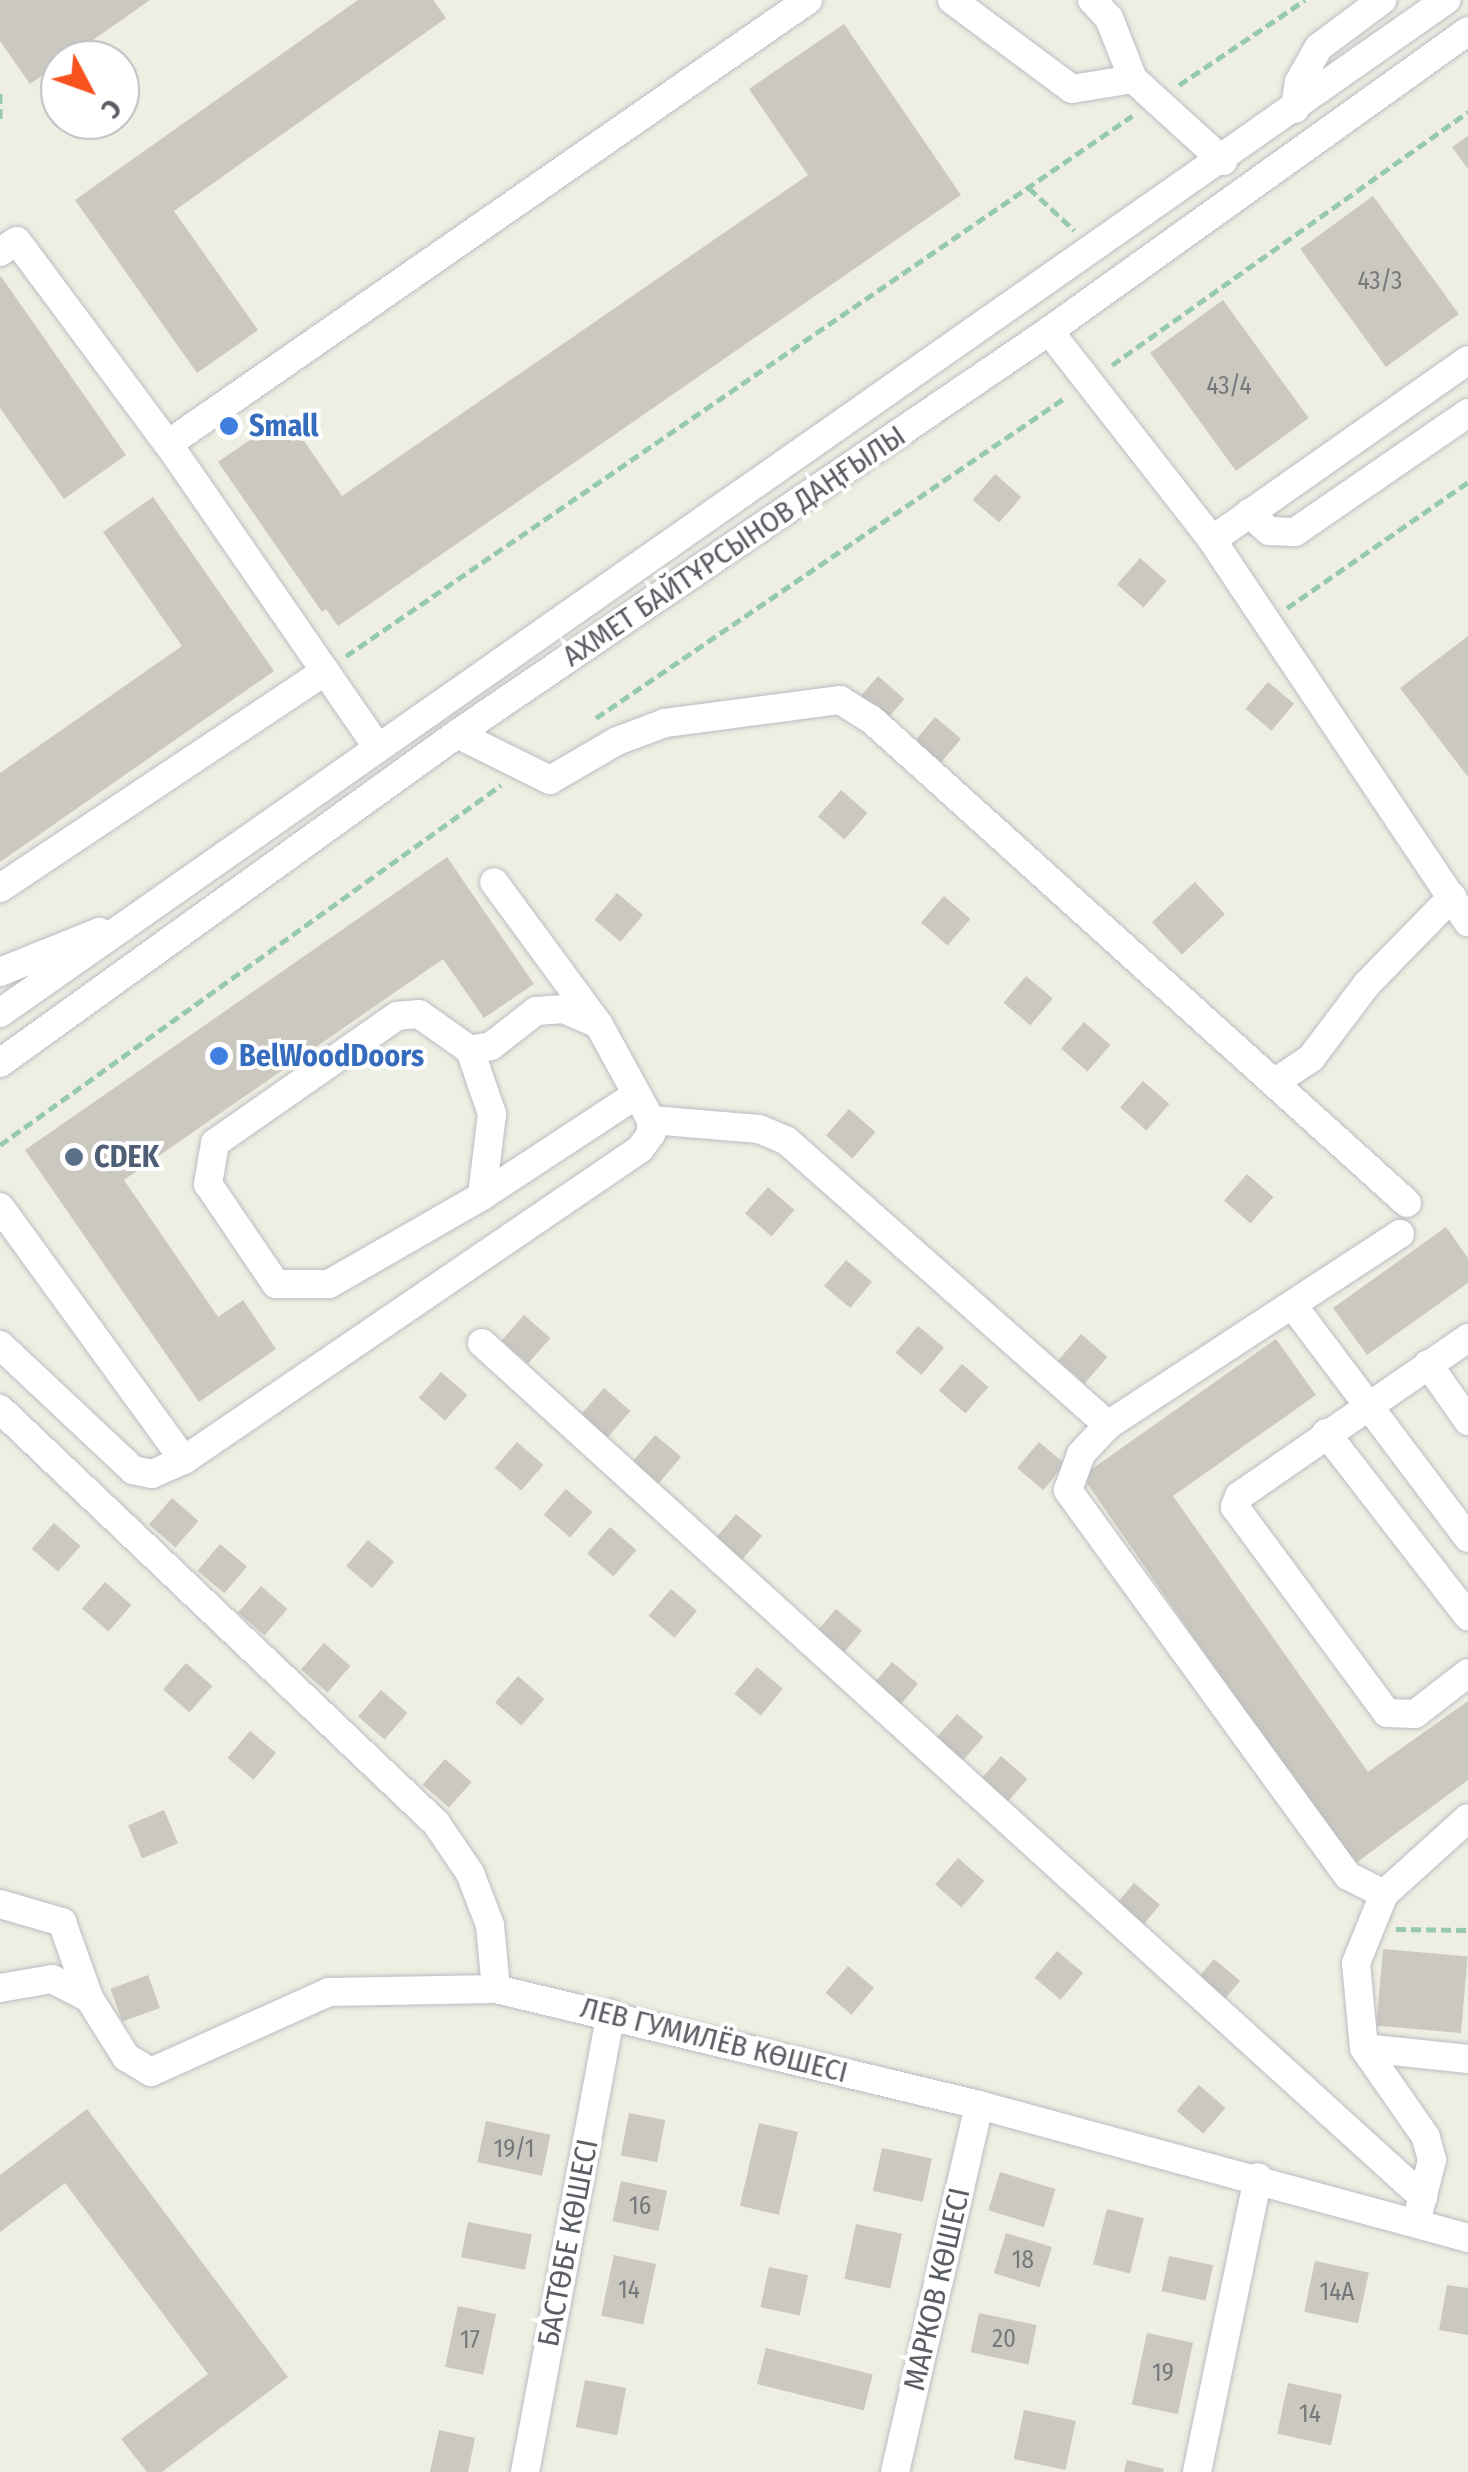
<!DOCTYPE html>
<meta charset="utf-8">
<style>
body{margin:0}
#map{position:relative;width:1468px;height:2472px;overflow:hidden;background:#efeee2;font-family:"Fira Sans Condensed",sans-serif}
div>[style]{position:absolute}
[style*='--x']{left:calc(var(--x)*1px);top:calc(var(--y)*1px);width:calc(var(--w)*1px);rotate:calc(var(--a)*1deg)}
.building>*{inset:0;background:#cac8bf;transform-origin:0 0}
.path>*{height:5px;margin-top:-2.5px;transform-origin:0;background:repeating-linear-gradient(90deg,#95caac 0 10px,transparent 0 15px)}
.roads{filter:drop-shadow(0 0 2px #babcc3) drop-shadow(0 0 2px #babcc3)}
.minor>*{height:28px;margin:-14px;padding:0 14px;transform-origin:14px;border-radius:14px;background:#fff}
.dots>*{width:28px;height:28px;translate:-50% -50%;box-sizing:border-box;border:5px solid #fff;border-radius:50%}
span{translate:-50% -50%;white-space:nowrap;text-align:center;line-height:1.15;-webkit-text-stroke:8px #fff;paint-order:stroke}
.number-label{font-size:25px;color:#77787c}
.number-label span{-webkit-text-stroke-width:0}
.shop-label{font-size:30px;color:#366cbe;font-weight:700}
.left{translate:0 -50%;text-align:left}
.street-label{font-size:30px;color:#5b5e65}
.service-label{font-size:30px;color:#4e5e75;font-weight:700}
.north{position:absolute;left:40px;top:40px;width:100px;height:100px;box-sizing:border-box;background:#fff;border:2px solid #bdbfc1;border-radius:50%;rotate:131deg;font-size:28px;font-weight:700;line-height:40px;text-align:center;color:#5b5e65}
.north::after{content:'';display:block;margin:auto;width:35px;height:45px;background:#f8531f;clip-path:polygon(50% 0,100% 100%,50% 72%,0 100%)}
</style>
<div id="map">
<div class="building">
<div style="clip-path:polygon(0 0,150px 0,30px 84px,0 41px)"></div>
<div style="clip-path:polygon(358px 0,433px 0,446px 18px,174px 211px,258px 330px,197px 373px,75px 200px)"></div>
<div style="clip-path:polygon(844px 24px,961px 195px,338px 626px,326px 609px,322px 612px,218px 462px,286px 415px,342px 496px,808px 175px,749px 89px)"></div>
<div style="clip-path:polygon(1468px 136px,1468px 169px,1452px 147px)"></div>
<div style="left:1373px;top:196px;width:146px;height:90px;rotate:54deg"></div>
<div style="clip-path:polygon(0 275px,126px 455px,64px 499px,0 408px)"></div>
<div style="left:1223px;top:300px;width:146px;height:90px;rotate:54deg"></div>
<div style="left:995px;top:474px;width:35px;height:34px;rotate:41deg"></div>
<div style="clip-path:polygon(153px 497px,274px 671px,0 862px,0 773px,182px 646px,103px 532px)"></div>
<div style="left:1140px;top:558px;width:35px;height:35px;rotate:41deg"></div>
<div style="clip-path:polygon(1468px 636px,1468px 777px,1400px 688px)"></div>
<div style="left:878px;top:676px;width:35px;height:35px;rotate:41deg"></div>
<div style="left:1268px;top:682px;width:34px;height:35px;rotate:40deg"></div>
<div style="left:935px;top:717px;width:34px;height:35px;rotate:40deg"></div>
<div style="left:841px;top:790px;width:35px;height:35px;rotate:41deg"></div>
<div style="clip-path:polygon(447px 857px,534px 984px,484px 1018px,443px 959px,124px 1180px,218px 1317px,243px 1300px,276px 1349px,199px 1402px,25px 1150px)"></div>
<div style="left:1195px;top:882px;width:44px;height:59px;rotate:47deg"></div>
<div style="left:617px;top:893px;width:34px;height:35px;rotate:40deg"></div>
<div style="left:944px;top:896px;width:35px;height:35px;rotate:41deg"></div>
<div style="left:1026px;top:976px;width:35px;height:35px;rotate:40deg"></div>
<div style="left:1084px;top:1022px;width:35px;height:35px;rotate:41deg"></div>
<div style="left:1143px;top:1081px;width:35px;height:35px;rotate:41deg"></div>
<div style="left:849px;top:1109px;width:35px;height:35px;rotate:41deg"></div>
<div style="left:1247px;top:1174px;width:35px;height:35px;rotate:41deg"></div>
<div style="left:768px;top:1187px;width:35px;height:35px;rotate:41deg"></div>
<div style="clip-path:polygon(1446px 1227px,1468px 1258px,1468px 1283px,1367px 1355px,1333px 1308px)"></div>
<div style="left:846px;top:1260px;width:34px;height:34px;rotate:40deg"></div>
<div style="left:524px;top:1315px;width:35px;height:34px;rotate:41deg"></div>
<div style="left:918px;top:1326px;width:34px;height:35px;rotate:40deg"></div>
<div style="left:1081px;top:1334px;width:35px;height:35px;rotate:41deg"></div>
<div style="clip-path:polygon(1276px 1339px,1316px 1395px,1173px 1496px,1368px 1772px,1468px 1701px,1468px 1780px,1352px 1866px,1082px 1476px)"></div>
<div style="left:962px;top:1364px;width:35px;height:35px;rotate:41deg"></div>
<div style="left:441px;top:1372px;width:35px;height:34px;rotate:41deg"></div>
<div style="left:604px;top:1388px;width:35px;height:35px;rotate:41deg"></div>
<div style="left:655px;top:1435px;width:34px;height:35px;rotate:40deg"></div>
<div style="left:517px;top:1442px;width:35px;height:34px;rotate:41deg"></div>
<div style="left:1039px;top:1442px;width:34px;height:34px;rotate:40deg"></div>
<div style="left:566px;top:1489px;width:35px;height:34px;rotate:41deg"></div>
<div style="left:172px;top:1498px;width:35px;height:35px;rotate:41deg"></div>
<div style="left:736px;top:1514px;width:34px;height:35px;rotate:40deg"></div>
<div style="left:54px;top:1523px;width:35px;height:34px;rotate:41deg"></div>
<div style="left:610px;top:1527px;width:35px;height:35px;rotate:41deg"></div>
<div style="left:368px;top:1540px;width:34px;height:34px;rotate:40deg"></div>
<div style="left:220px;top:1544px;width:35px;height:35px;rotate:40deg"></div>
<div style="left:105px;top:1582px;width:35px;height:35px;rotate:41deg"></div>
<div style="left:261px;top:1586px;width:35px;height:35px;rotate:41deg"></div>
<div style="left:671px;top:1589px;width:34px;height:35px;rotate:40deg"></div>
<div style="left:836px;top:1609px;width:34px;height:35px;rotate:40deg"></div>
<div style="left:324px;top:1643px;width:35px;height:35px;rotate:41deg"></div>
<div style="left:892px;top:1662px;width:34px;height:35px;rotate:40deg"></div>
<div style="left:186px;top:1663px;width:35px;height:35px;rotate:41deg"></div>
<div style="left:757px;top:1667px;width:34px;height:35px;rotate:40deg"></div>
<div style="left:518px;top:1676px;width:35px;height:35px;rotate:41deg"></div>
<div style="left:381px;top:1690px;width:35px;height:35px;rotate:41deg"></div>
<div style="left:957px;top:1714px;width:35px;height:35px;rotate:41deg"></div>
<div style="left:250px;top:1731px;width:34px;height:35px;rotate:40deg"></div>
<div style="left:1001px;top:1756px;width:35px;height:35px;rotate:41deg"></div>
<div style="left:445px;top:1759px;width:35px;height:34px;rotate:41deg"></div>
<div style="left:164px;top:1810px;width:36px;height:39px;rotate:67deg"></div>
<div style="left:958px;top:1858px;width:35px;height:35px;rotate:41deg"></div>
<div style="left:1134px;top:1883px;width:34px;height:34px;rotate:40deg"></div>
<div style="left:1383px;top:1949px;width:85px;height:77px;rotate:5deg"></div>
<div style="left:1057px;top:1951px;width:34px;height:35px;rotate:40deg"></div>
<div style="left:1214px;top:1959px;width:34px;height:35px;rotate:40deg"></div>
<div style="left:848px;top:1966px;width:34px;height:35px;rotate:40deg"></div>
<div style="left:148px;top:1975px;width:35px;height:40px;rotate:70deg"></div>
<div style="left:1199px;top:2085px;width:35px;height:34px;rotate:41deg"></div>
<div style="clip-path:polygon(87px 2109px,288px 2377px,162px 2472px,147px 2472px,121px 2439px,208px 2374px,65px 2183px,0 2232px,0 2175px)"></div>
<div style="left:629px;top:2113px;width:37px;height:43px;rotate:11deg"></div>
<div style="left:486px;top:2121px;width:66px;height:42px;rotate:12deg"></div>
<div style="left:759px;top:2123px;width:40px;height:85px;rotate:13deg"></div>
<div style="left:882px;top:2148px;width:51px;height:44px;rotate:12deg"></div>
<div style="left:1000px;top:2172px;width:58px;height:40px;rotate:17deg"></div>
<div style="left:621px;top:2181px;width:47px;height:41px;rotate:12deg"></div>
<div style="left:1107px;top:2209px;width:38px;height:57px;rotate:14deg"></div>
<div style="left:468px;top:2222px;width:65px;height:36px;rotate:11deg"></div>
<div style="left:856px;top:2224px;width:47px;height:56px;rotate:12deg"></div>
<div style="left:1006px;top:2233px;width:48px;height:42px;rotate:17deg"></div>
<div style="left:614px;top:2255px;width:43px;height:62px;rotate:12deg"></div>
<div style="left:1169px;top:2256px;width:45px;height:36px;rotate:12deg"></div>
<div style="left:1315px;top:2261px;width:55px;height:52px;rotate:12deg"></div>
<div style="left:769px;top:2267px;width:40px;height:41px;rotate:12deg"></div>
<div style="clip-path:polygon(1447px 2285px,1468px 2288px,1468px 2335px,1439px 2330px)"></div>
<div style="left:458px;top:2306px;width:39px;height:62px;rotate:12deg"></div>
<div style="left:979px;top:2313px;width:59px;height:40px;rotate:12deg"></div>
<div style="left:1147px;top:2333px;width:47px;height:73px;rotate:12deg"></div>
<div style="left:766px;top:2348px;width:110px;height:37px;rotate:14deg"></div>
<div style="left:585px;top:2380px;width:42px;height:48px;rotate:11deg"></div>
<div style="left:1288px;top:2383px;width:55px;height:52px;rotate:12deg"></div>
<div style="left:1024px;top:2410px;width:53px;height:50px;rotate:12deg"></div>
<div style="clip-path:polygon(439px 2430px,475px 2438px,468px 2472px,430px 2472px)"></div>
<div style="clip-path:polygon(1127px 2460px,1164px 2469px,1163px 2472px,1124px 2472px)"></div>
</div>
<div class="path">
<div style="--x:1179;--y:85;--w:152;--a:-34"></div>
<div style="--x:0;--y:93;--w:27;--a:90"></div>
<div style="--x:1029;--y:188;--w:62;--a:43"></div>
<div style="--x:1112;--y:365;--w:437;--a:-35.4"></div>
<div style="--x:1287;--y:608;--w:221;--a:-34.8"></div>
<div style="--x:346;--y:656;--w:954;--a:-34.49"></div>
<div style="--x:596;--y:718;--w:569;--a:-34.33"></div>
<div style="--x:0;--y:1145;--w:617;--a:-35.7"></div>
<div style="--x:1396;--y:1929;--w:72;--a:0.8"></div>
</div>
<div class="roads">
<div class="minor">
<div style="--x:952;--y:0;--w:149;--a:36.6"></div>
<div style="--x:1072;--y:89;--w:62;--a:-9.3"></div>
<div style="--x:1092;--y:0;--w:25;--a:47"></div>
<div style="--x:1109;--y:18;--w:66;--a:68.5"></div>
<div style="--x:1133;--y:79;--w:122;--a:42.3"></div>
<div style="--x:1295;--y:109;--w:27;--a:-82"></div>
<div style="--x:1299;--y:82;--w:40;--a:-60.3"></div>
<div style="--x:1319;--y:47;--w:79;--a:-36.7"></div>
<div style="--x:0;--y:252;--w:20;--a:-33"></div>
<div style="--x:17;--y:241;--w:253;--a:53.4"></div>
<div style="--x:1049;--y:331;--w:265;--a:52"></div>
<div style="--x:1212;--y:540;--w:460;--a:56.2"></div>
<div style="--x:1249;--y:513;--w:27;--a:42"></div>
<div style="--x:1269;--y:531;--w:26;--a:2"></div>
<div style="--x:1295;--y:532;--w:210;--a:-34.5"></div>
<div style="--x:1212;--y:540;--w:313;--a:-35.1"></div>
<div style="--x:457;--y:734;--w:104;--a:26.3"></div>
<div style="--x:550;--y:780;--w:78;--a:-30.2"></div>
<div style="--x:617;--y:741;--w:51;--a:-20.6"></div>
<div style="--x:665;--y:723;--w:177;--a:-7.5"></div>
<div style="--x:840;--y:700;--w:36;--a:32"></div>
<div style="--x:871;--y:719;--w:722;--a:42.08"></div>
<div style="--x:376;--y:745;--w:366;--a:-124.6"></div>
<div style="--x:168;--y:444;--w:779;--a:-34.75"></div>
<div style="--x:0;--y:888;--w:391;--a:-33.7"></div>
<div style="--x:0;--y:972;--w:107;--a:-22"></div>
<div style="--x:0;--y:1013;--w:1766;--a:-35.01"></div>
<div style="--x:594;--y:1022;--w:33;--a:-157"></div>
<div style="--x:564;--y:1009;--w:28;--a:176"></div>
<div style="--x:536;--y:1011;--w:57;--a:142.1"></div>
<div style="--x:491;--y:1046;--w:21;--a:169"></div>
<div style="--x:470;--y:1050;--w:62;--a:-144.8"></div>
<div style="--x:419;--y:1014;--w:22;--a:175"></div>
<div style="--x:397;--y:1016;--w:222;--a:145.1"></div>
<div style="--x:215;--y:1143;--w:42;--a:99.7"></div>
<div style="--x:208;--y:1184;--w:121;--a:55.8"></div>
<div style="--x:276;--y:1284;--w:53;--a:0"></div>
<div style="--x:329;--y:1284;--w:177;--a:-29.9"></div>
<div style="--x:482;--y:1196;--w:184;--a:-33.3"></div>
<div style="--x:470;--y:1050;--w:68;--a:71"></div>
<div style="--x:492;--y:1114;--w:83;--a:97"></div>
<div style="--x:0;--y:1063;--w:563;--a:-35.75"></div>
<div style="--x:457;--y:734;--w:716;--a:-34.24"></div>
<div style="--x:1049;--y:331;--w:515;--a:-35.6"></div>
<div style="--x:1274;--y:1083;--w:45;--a:-34"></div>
<div style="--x:1311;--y:1058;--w:93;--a:-52.9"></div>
<div style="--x:1367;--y:984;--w:122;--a:-45.7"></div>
<div style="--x:651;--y:1120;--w:108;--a:4.8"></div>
<div style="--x:759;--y:1129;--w:30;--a:23"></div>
<div style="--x:787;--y:1141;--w:429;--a:41.5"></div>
<div style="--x:0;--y:1207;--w:313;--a:54"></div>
<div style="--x:1294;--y:1307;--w:289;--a:53"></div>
<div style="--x:1468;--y:1338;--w:278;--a:145.4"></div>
<div style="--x:1239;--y:1496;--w:12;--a:110"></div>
<div style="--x:1235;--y:1507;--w:256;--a:53.6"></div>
<div style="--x:1387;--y:1713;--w:28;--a:2"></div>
<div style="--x:1415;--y:1714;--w:67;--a:-37.7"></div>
<div style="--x:482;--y:1343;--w:1271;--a:42.23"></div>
<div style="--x:0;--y:1345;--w:183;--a:43.2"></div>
<div style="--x:133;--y:1470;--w:19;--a:12"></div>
<div style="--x:152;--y:1474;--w:35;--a:-24"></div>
<div style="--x:184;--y:1460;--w:552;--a:-34.29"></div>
<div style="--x:640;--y:1149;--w:19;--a:-54"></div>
<div style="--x:651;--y:1134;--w:14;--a:-90"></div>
<div style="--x:651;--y:1120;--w:108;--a:-118.7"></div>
<div style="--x:599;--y:1025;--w:177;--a:-126.3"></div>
<div style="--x:1428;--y:1364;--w:70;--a:54.9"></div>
<div style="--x:0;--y:1409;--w:601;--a:43.52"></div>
<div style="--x:436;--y:1823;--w:60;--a:55.8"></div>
<div style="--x:470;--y:1873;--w:56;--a:69"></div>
<div style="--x:490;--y:1925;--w:64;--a:84.6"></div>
<div style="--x:1326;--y:1433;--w:232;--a:52.2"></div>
<div style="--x:1384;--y:1894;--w:40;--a:-153.4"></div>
<div style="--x:1348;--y:1876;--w:477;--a:-126"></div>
<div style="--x:1068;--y:1490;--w:38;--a:-70"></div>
<div style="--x:1081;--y:1454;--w:40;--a:-47"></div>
<div style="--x:1108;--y:1425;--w:349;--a:-33.2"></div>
<div style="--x:0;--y:1904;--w:65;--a:16.2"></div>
<div style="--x:62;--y:1922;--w:81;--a:70.4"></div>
<div style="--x:0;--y:1988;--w:53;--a:-9.8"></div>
<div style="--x:52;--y:1979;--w:42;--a:27.2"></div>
<div style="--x:89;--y:1998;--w:70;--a:57.9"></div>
<div style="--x:126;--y:2057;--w:29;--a:31"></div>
<div style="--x:151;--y:2072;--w:195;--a:-24.2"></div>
<div style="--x:329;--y:1992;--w:167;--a:-1"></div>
<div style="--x:496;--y:1989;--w:497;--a:13.5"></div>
<div style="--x:979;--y:2105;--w:507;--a:15.22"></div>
<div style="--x:1364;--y:2048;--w:105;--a:6"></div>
<div style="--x:1419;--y:2211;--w:53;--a:-75.7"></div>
<div style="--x:1432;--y:2160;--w:24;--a:-105"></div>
<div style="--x:1426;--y:2137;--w:108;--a:-124.9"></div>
<div style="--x:1364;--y:2048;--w:85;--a:-95.4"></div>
<div style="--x:1356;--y:1963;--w:74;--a:-67.9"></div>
<div style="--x:1384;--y:1894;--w:113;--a:-42.1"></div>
<div style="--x:525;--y:2472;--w:466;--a:-79.4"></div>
<div style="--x:895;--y:2472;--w:376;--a:-77.1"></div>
<div style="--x:1197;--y:2472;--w:301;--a:-78.3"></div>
</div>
</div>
<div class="dots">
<div style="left:229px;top:426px;background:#3f7fe0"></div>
<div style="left:219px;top:1056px;background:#3f7fe0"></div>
<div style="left:74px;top:1157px;background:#5c6f8a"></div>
</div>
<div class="number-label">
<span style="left:1380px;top:281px">43/3</span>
<span style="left:1229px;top:386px">43/4</span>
<span style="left:514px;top:2149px">19/1</span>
<span style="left:640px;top:2206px">16</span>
<span style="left:1023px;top:2260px">18</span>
<span style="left:629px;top:2290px">14</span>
<span style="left:1337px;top:2292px">14А</span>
<span style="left:1004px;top:2339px">20</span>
<span style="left:470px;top:2340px">17</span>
<span style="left:1163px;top:2373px">19</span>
<span style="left:1310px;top:2414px">14</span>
</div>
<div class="shop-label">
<span class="left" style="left:249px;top:426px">Small</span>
<span class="left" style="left:239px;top:1056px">BelWoodDoors</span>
</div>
<div class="street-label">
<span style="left:734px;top:546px;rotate:-34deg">АХМЕТ БАЙТҰРСЫНОВ ДАҢҒЫЛЫ</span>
<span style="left:714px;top:2040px;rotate:14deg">ЛЕВ ГУМИЛЁВ КӨШЕСІ</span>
<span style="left:568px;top:2243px;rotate:-79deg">БАСТӨБЕ КӨШЕСІ</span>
<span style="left:937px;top:2289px;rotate:-77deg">МАРКОВ КӨШЕСІ</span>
</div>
<div class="service-label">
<span class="left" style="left:94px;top:1157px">CDEK</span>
</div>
<div class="north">С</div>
</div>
